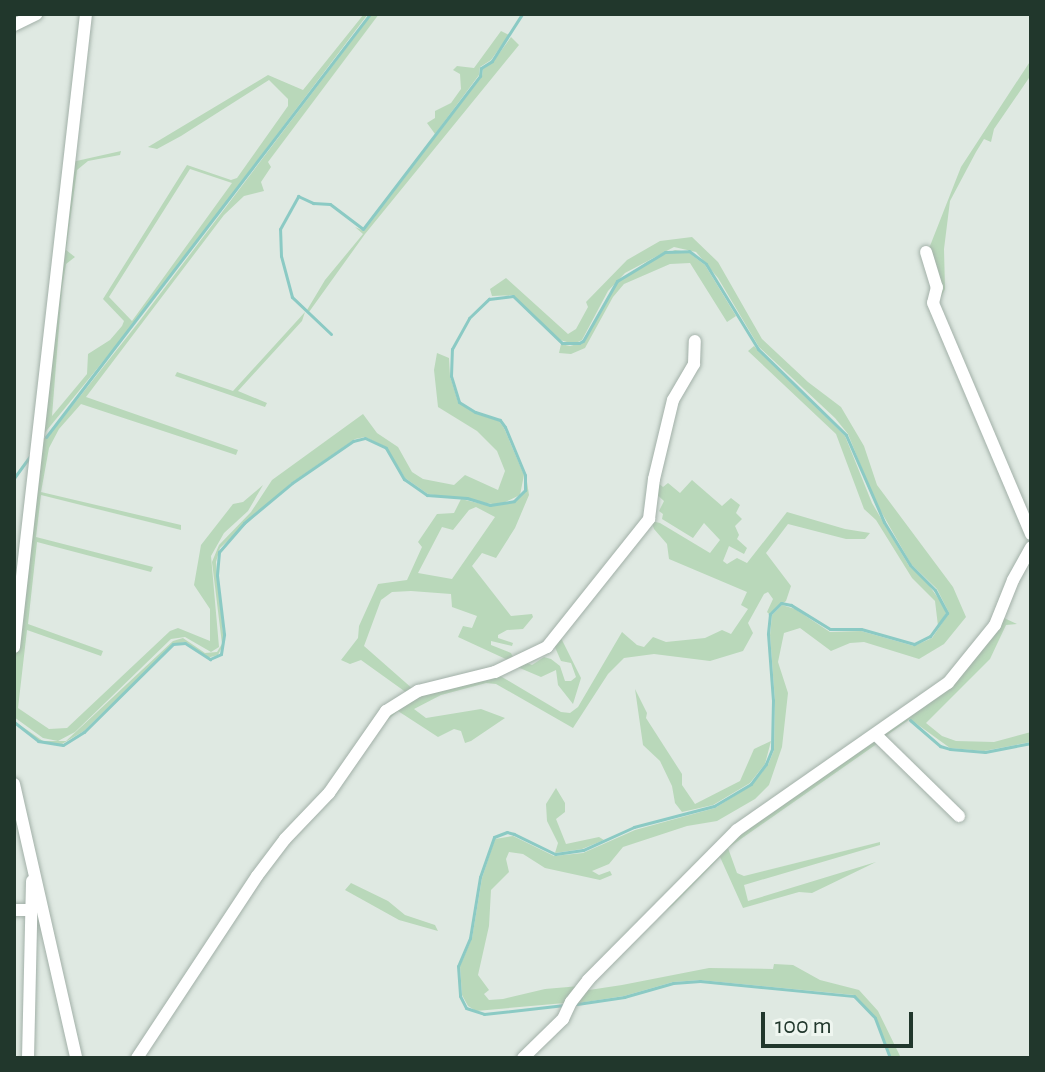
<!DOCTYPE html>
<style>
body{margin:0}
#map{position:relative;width:1045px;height:1072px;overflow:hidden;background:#dfe9e2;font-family:"Alegreya Sans",sans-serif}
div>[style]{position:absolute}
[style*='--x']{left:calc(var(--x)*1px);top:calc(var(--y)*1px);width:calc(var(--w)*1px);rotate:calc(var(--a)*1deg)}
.green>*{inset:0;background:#b9d8ba}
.stream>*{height:3px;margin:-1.5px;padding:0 1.5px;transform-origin:1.5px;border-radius:1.5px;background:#8bcac4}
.roads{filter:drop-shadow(0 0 2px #a2b0a8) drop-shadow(0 0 2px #a2b0a8)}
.minor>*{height:12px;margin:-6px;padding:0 6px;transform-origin:6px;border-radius:6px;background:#fff}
span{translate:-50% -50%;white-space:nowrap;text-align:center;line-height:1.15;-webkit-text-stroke:8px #eff6f0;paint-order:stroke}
.frame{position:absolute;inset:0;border:16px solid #21372c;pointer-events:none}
.scale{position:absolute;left:761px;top:1012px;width:152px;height:36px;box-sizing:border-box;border:4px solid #21372c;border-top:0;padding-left:10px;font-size:24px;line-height:28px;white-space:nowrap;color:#21372c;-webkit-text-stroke:6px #eff6f0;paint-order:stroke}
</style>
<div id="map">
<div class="green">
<div style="clip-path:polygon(evenodd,364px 14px,368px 14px,136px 321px,43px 435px,72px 162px,121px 151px,120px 155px,88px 161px,77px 170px,66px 250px,75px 257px,66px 264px,62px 288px,52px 416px,87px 374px,88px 354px,110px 340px,122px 326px,124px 321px,103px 299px,187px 165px,231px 180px,237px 178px,288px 106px,288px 99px,269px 80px,181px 136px,157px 149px,148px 147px,268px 75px,303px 90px,364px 14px,190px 169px,232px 183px,132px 321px,109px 297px,190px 169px)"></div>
<div style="clip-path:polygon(372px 14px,379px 14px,268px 162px,271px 167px,261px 182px,264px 191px,244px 196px,224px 215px,86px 397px,238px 450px,236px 455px,81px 404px,59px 429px,49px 448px,41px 492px,181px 525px,181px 530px,41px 495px,36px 537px,153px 567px,151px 572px,37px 542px,28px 624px,103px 651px,101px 656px,27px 630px,18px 708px,49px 729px,67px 728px,170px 631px,178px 628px,210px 641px,210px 609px,194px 585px,201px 545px,233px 504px,243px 502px,263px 485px,248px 511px,224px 533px,211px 556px,219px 647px,211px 652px,185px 637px,171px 639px,75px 732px,58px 741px,43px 738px,14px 717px,14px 671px,42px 438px,47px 438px,138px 323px)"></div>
<div style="clip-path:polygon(501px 31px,509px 35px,491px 60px,480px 67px,479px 75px,435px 134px,427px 123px,435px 118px,435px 111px,451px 103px,461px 89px,460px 74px,453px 70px,457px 66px,474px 68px)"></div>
<div style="clip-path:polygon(511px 37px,519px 45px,365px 234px,309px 312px,307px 310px,325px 280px,363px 234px,355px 227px,364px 231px,482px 76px,483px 69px,493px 62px)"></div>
<div style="clip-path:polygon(1031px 60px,1031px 75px,994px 129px,991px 142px,984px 139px,976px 152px,950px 201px,944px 249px,945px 289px,936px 307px,928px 251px,961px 167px)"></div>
<div style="clip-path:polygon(692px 237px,718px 262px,762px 339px,808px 382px,841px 407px,864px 446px,877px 485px,953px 587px,966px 617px,944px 644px,919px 659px,864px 642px,850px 643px,831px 651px,800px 628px,784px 633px,778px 662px,788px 693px,782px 747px,769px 785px,755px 799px,717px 821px,687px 826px,623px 847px,609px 864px,592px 871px,599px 875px,610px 871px,612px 875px,600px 880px,545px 868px,523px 854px,509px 852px,506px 859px,509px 872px,491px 890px,489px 926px,478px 975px,489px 990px,484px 994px,489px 1000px,503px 999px,545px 989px,580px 986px,565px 1003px,476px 1011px,468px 1006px,462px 995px,460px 966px,472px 938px,482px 878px,495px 839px,513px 836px,554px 856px,583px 853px,635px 830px,715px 808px,752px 785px,768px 765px,774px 750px,775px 701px,770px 635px,772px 615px,782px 605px,795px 609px,830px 632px,861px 631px,914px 646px,932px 638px,949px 613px,937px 589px,911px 564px,875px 501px,848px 434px,835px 418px,759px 347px,718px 278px,696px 252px,674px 247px,625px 273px,608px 291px,582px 340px,574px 344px,560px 340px,513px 295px,492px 296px,490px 289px,506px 278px,568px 334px,576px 329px,588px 307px,586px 302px,627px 260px,660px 241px)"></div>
<div style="clip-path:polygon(675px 250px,688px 252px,705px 265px,736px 316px,727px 322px,690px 263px,670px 264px,624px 284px,613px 297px,585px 348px,571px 354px,559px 353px,561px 344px,570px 346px,584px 342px,618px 282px,648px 261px)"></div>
<div style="clip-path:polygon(305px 312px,302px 321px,238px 391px,267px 403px,265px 407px,175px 376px,177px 372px,233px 391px)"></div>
<div style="clip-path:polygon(754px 346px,845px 436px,872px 503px,909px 566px,926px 581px,943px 605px,946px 613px,938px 626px,935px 601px,912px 578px,876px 520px,864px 509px,836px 434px,748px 351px)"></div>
<div style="clip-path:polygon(437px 353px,449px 358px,450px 376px,458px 402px,474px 413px,499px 421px,504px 428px,524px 475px,520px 495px,499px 505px,428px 494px,405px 478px,386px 447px,365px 437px,355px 439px,291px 483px,220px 548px,216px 562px,224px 643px,218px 655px,207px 658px,186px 642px,173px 644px,84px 731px,62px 744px,50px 744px,39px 741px,14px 721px,43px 741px,66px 741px,173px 641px,183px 638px,205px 653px,217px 652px,222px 644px,212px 562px,219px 545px,251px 512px,272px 480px,363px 414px,377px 433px,398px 447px,412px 472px,423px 479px,454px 485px,465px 475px,498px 490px,505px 471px,497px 451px,477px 431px,438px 407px,434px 370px)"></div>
<div style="clip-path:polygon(evenodd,526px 475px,529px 495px,515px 528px,496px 558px,482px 553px,472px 566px,511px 616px,532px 614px,533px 617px,523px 629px,507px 630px,498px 635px,498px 638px,513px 643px,512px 646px,491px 641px,491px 645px,511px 653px,514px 659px,510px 661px,458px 637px,463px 626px,472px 628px,477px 616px,452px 607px,451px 594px,411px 591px,392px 592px,381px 600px,364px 646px,414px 690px,407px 693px,361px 660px,350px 664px,341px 660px,358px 638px,359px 626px,378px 584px,407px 580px,422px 547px,418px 542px,437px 514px,454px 513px,461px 499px,490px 506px,515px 502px,526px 490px,526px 475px,476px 507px,495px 517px,452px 579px,418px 573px,442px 527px,453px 530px,469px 510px,476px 507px)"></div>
<div style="clip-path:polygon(692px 480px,722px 506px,731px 498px,740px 505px,736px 513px,742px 519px,735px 526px,739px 535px,737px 539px,747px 548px,744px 554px,729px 546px,723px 561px,727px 564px,737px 558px,747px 563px,787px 512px,845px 529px,870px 533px,865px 539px,846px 539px,788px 524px,766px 553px,791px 586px,786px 601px,769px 614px,767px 612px,773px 599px,768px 592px,764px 594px,748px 623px,753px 633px,743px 651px,710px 661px,654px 654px,624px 658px,608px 674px,573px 728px,496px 684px,486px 683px,441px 695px,414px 709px,426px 718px,481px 709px,505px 718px,471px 741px,465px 743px,461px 731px,454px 729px,438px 737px,398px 711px,377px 729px,385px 717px,417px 695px,497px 674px,561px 712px,570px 713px,578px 707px,622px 632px,637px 645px,644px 647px,653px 637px,666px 642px,705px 638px,722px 630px,731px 634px,748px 609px,741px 605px,747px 592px,669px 559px,667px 544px,654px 529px,651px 521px,660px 523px,710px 553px,720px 540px,704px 523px,693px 538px,662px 519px,663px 514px,659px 511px,664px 501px,654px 492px,657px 482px,663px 487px,668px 483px,680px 493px)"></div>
<div style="clip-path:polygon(1004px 618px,1017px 624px,1006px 625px,990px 659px,926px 723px,942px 736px,956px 741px,994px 742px,1031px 732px,1031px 742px,984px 751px,950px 748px,910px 719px,883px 738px,881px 736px,933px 699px)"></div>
<div style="clip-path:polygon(561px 638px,581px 678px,573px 704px,558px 685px,556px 670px,541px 677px,515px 666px,525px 662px,532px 665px,544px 657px,551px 659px,560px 666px,565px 681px,571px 681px,576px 677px,571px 663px,561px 661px,554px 645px)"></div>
<div style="clip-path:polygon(635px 689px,647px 713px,646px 718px,682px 774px,682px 785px,695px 804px,740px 781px,754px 749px,771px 741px,765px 764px,750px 783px,713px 805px,682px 812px,675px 803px,672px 786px,660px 761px,643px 745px)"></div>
<div style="clip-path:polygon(875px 738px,881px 741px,728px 848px,737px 873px,744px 876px,880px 842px,880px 845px,744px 885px,748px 901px,876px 862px,812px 893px,799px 892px,743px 908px,720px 857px,673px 905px,643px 929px,716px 853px)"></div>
<div style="clip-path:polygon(556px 788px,565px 803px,565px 812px,556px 819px,566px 844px,599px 837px,604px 840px,582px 849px,555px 853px,558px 843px,547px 821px,546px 804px)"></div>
<div style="clip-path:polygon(351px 883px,388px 901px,405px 915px,435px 925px,438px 931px,399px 920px,345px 890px)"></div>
<div style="clip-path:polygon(774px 964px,793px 965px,820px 980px,859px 990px,878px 1011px,901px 1058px,891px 1058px,876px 1018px,854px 995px,700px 980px,673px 982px,624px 996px,572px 1004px,587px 985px,589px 990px,622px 985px,709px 968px,773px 969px)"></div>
</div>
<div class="stream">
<div style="--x:331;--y:334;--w:54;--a:-136.5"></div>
<div style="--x:292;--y:297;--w:42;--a:-105"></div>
<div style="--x:281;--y:256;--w:27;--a:-92"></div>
<div style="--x:280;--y:229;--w:38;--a:-61"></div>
<div style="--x:298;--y:196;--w:17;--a:25"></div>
<div style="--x:313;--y:203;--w:17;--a:3"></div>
<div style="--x:330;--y:204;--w:41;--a:37.1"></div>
<div style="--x:363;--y:229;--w:193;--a:-52.6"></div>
<div style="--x:480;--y:76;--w:8;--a:-83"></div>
<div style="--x:481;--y:68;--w:13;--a:-32"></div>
<div style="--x:492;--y:61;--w:56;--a:-57.4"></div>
<div style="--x:46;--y:437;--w:533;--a:-52.55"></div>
<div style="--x:14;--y:478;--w:29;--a:-54"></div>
<div style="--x:910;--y:720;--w:40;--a:41"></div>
<div style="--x:940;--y:746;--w:10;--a:17"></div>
<div style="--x:950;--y:749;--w:35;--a:5"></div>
<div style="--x:985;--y:752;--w:47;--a:-11.1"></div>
<div style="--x:14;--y:722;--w:31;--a:38"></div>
<div style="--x:38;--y:741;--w:25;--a:9"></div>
<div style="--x:63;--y:745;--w:25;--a:-32"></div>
<div style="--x:84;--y:732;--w:125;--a:-44.7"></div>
<div style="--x:173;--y:644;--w:12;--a:-5"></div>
<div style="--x:185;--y:643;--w:30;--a:33"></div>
<div style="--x:210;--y:659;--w:12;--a:-24"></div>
<div style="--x:221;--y:654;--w:20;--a:-81"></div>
<div style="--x:224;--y:634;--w:59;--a:-96.8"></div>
<div style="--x:217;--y:575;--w:23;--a:-85"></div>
<div style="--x:219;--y:552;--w:38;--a:-49"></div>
<div style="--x:244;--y:523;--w:62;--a:-39.8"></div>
<div style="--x:292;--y:483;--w:74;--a:-34.5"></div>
<div style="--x:353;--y:441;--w:12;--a:-14"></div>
<div style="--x:365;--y:438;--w:23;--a:25"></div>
<div style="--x:386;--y:448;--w:36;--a:60"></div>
<div style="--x:404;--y:479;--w:28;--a:35"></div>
<div style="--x:427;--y:495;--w:40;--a:4.3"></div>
<div style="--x:467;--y:498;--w:24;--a:17"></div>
<div style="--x:490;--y:505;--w:24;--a:-9"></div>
<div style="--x:514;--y:501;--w:16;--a:-45"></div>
<div style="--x:525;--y:490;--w:15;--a:-90"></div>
<div style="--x:525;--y:475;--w:52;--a:-112.6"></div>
<div style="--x:505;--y:427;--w:9;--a:-126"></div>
<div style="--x:500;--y:420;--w:26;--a:-162"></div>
<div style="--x:475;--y:412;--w:19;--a:-148"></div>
<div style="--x:459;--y:402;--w:27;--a:-107"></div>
<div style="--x:451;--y:376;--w:27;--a:-88"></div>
<div style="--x:452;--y:349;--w:35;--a:-61"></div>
<div style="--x:469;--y:318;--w:28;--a:-44"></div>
<div style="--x:489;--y:299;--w:24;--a:-7"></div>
<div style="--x:513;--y:296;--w:68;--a:43.8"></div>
<div style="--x:562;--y:343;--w:17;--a:0"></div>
<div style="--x:579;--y:343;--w:4;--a:-27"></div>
<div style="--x:583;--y:341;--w:69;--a:-60.5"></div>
<div style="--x:617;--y:281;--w:56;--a:-31.1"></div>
<div style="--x:665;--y:252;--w:24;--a:-2"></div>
<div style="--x:689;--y:251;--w:21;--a:37"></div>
<div style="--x:706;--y:264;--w:100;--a:58.5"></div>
<div style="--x:758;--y:349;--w:123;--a:44.3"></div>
<div style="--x:846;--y:435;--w:95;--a:66.4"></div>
<div style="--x:884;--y:522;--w:50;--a:58.8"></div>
<div style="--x:910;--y:565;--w:35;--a:45"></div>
<div style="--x:935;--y:590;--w:26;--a:62"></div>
<div style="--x:947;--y:613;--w:29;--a:126"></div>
<div style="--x:930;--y:636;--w:18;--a:153"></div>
<div style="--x:914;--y:644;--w:55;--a:-164.2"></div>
<div style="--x:861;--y:629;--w:31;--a:180"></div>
<div style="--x:830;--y:629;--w:46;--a:-148.4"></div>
<div style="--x:791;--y:605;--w:10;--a:-169"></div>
<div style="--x:781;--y:603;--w:16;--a:135"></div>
<div style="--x:770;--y:614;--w:20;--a:96"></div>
<div style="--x:768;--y:634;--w:66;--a:85.7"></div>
<div style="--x:773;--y:700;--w:49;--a:91.2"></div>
<div style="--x:772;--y:749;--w:16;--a:112"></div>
<div style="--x:766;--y:764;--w:25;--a:127"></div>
<div style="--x:751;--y:784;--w:43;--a:149.3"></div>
<div style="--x:714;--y:806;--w:83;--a:165.3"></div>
<div style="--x:634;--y:827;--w:56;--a:155.7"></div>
<div style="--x:583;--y:850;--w:28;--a:172"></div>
<div style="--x:555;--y:854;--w:46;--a:-154"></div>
<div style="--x:514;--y:834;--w:7;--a:-164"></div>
<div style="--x:507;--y:832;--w:14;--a:159"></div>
<div style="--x:494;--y:837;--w:42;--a:109.3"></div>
<div style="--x:480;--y:877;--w:62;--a:99.3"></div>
<div style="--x:470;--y:938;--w:30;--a:113"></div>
<div style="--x:458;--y:966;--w:30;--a:86"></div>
<div style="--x:460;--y:996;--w:13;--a:63"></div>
<div style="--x:466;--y:1008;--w:19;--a:18"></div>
<div style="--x:484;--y:1014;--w:81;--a:-6.3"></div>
<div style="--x:577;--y:1004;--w:48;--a:-8.5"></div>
<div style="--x:624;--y:997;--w:51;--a:-15.9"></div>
<div style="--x:673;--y:983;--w:27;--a:-4"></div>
<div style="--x:700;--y:981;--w:155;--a:5.6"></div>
<div style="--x:854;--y:996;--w:30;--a:46"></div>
<div style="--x:875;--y:1018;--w:43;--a:69.4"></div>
</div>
<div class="roads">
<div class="minor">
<div style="--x:14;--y:25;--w:25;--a:-26"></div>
<div style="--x:926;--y:252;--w:37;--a:73"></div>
<div style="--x:937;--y:287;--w:16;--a:104"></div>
<div style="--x:933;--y:303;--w:251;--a:67"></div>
<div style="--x:14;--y:647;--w:637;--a:-83.51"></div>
<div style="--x:876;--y:735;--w:116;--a:44.3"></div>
<div style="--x:14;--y:784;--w:281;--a:77.2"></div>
<div style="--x:14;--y:910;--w:17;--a:0"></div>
<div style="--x:28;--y:1058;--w:177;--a:-88.7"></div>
<div style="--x:137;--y:1058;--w:218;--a:-56.6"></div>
<div style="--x:257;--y:876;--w:46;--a:-52.9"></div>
<div style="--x:285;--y:839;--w:64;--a:-46.3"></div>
<div style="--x:329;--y:793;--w:100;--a:-55.2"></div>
<div style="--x:386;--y:711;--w:38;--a:-32"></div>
<div style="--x:418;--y:691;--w:79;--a:-13.9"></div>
<div style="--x:495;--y:672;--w:58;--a:-25.7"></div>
<div style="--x:547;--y:647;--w:164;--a:-51.4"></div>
<div style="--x:649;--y:519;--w:40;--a:-82.9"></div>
<div style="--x:654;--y:479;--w:81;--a:-76.5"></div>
<div style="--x:673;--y:400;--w:42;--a:-59.7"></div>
<div style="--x:694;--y:364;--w:23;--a:-88"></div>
<div style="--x:523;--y:1058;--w:56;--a:-44.3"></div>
<div style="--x:563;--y:1019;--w:19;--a:-65"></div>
<div style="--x:571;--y:1002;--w:28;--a:-52"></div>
<div style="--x:588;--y:980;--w:211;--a:-45.2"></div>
<div style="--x:737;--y:830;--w:257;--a:-34.9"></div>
<div style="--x:948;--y:683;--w:75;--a:-51"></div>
<div style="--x:995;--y:625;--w:48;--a:-68.2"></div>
<div style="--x:1013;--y:580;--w:37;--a:-61"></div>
</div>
</div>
<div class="frame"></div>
<div class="scale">100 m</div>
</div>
